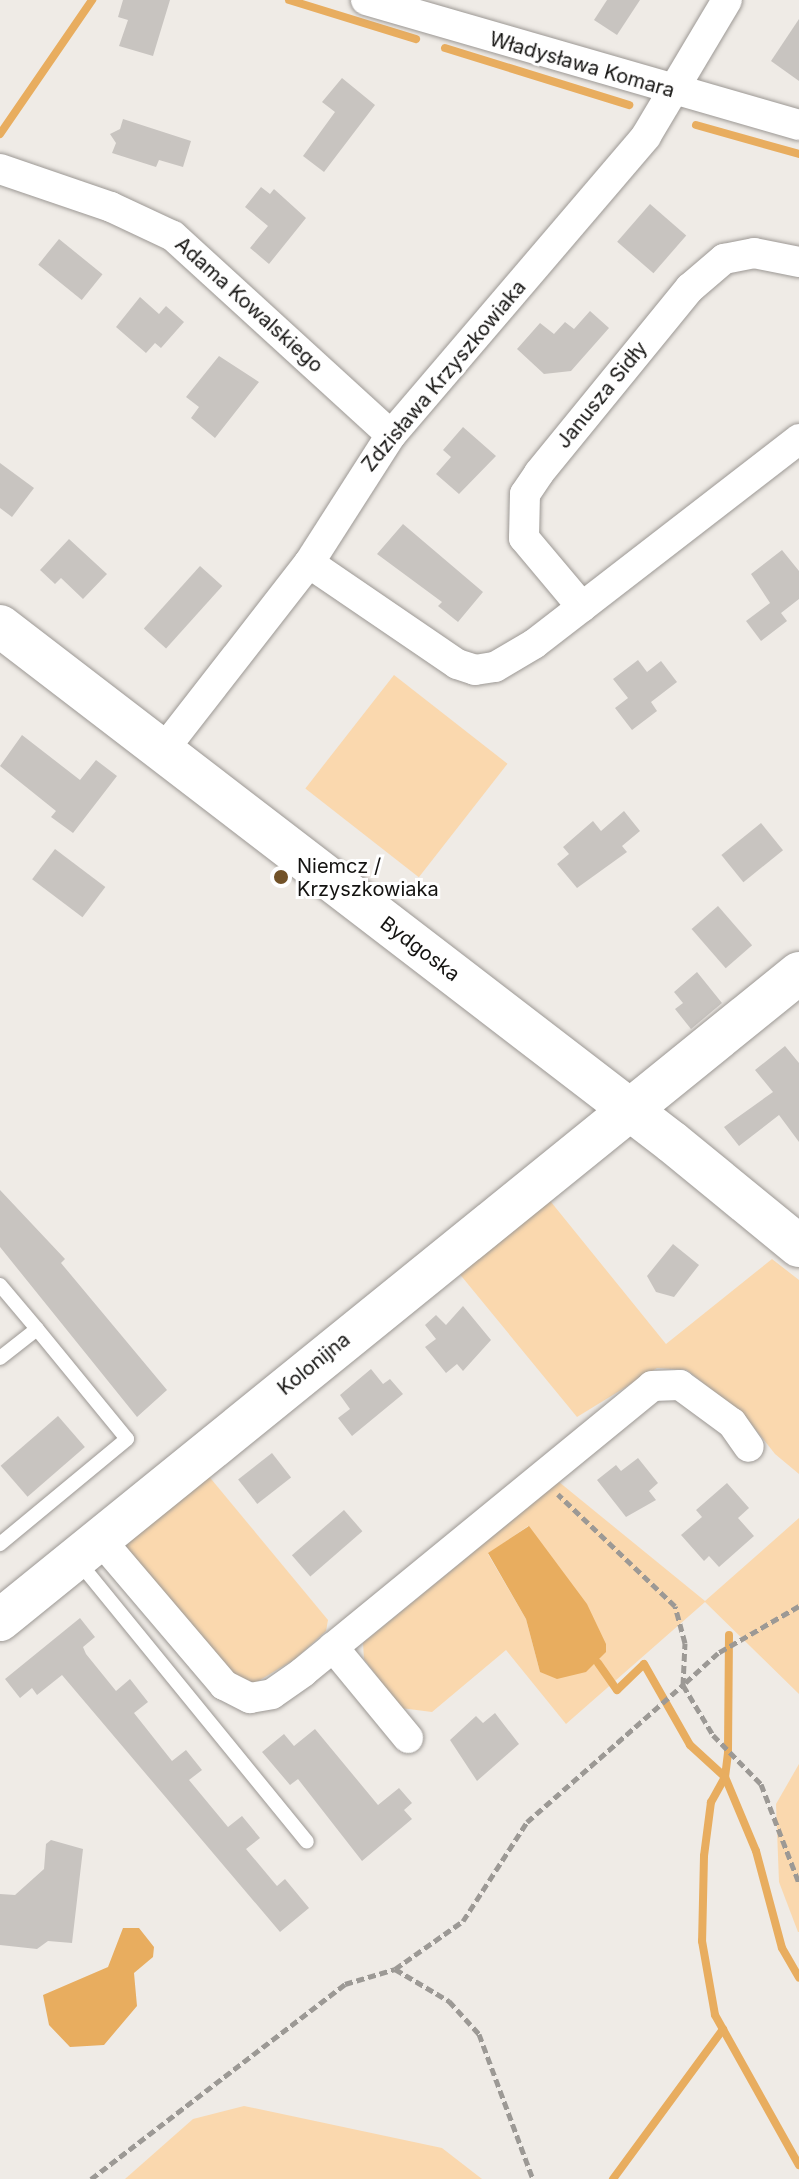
<!DOCTYPE html>
<meta charset="utf-8">
<style>
body{margin:0}
#map{position:relative;width:799px;height:2179px;overflow:hidden;background:#efebe6;font-family:Inter,sans-serif}
div>[style]{position:absolute}
[style*='--x']{left:calc(var(--x)*1px);top:calc(var(--y)*1px);width:calc(var(--w)*1px);rotate:calc(var(--a)*1deg)}
.green>*{inset:0;background:#fad8ae;transform-origin:0 0}
.water>*{inset:0;background:#e8ad5f}
.stream>*{height:8px;margin:-4px;padding:0 4px;transform-origin:4px;border-radius:4px;background:#e8ad5f}
.building>*{inset:0;background:#c8c4c0;transform-origin:0 0}
.path>*{height:5px;margin-top:-2.5px;transform-origin:0;background:repeating-linear-gradient(90deg,#9c9995 0 8px,transparent 0 12px)}
.roads{filter:drop-shadow(0 0 2px #9c9894) drop-shadow(0 0 2px #9c9894)}
.lane>*{height:14px;margin:-7px;padding:0 7px;transform-origin:7px;border-radius:7px;background:#fff}
.street>*{height:30px;margin:-15px;padding:0 15px;transform-origin:15px;border-radius:15px;background:#fff}
.secondary>*{height:42px;margin:-21px;padding:0 21px;transform-origin:21px;border-radius:21px;background:#fff}
.dots>*{width:22px;height:22px;translate:-50% -50%;box-sizing:border-box;border:4px solid #fff;border-radius:50%}
span{translate:-50% -50%;white-space:nowrap;text-align:center;line-height:1.15;-webkit-text-stroke:6px #fff;paint-order:stroke}
.street-label{font-size:20px;color:#141311}
.poi-label{font-size:20px;color:#141311}
.left{translate:0 -50%;text-align:left}
</style>
<div id="map">
<div class="green">
<div style="left:394px;top:675px;width:144px;height:144px;rotate:38deg"></div>
<div style="clip-path:polygon(547px 1197px,666px 1344px,772px 1259px,799px 1280px,799px 1474px,775px 1454px,745px 1416px,687px 1370px,657px 1368px,577px 1417px,458px 1272px)"></div>
<div style="clip-path:polygon(207px 1474px,328px 1620px,326px 1631px,295px 1659px,255px 1683px,235px 1675px,123px 1548px)"></div>
<div style="clip-path:polygon(evenodd,559px 1482px,705px 1601px,799px 1518px,799px 1694px,705px 1602px,566px 1724px,506px 1650px,432px 1712px,401px 1708px,364px 1659px,363px 1643px,559px 1482px,528px 1526px,540px 1672px,526px 1619px,488px 1554px,528px 1526px)"></div>
<div style="clip-path:polygon(799px 1764px,799px 1932px,798px 1932px,779px 1882px,776px 1804px)"></div>
<div style="clip-path:polygon(244px 2106px,442px 2148px,482px 2179px,125px 2179px,193px 2119px)"></div>
</div>
<div class="water">
<div style="clip-path:polygon(529px 1526px,587px 1604px,606px 1644px,606px 1652px,586px 1672px,557px 1679px,540px 1672px,526px 1619px,488px 1553px)"></div>
<div style="clip-path:polygon(123px 1928px,139px 1928px,154px 1947px,153px 1957px,134px 1973px,137px 2006px,104px 2045px,70px 2047px,49px 2025px,43px 1995px,108px 1967px)"></div>
</div>
<div class="stream">
<div style="--x:289;--y:0;--w:133;--a:17.1"></div>
<div style="--x:445;--y:48;--w:193;--a:17.2"></div>
<div style="--x:696;--y:125;--w:107;--a:15.7"></div>
<div style="--x:0;--y:134;--w:163;--a:-55.5"></div>
<div style="--x:729;--y:1635;--w:118;--a:90.5"></div>
<div style="--x:728;--y:1753;--w:24;--a:97"></div>
<div style="--x:725;--y:1777;--w:29;--a:119"></div>
<div style="--x:711;--y:1802;--w:54;--a:97.4"></div>
<div style="--x:704;--y:1856;--w:85;--a:91.3"></div>
<div style="--x:702;--y:1941;--w:75;--a:80"></div>
<div style="--x:715;--y:2015;--w:172;--a:60.8"></div>
<div style="--x:598;--y:1663;--w:33;--a:55"></div>
<div style="--x:617;--y:1690;--w:37;--a:-44"></div>
<div style="--x:644;--y:1664;--w:93;--a:60.4"></div>
<div style="--x:690;--y:1745;--w:47;--a:42.4"></div>
<div style="--x:725;--y:1777;--w:80;--a:67.3"></div>
<div style="--x:756;--y:1851;--w:100;--a:75"></div>
<div style="--x:782;--y:1948;--w:34;--a:60"></div>
<div style="--x:613;--y:2179;--w:186;--a:-53.7"></div>
</div>
<div class="building">
<div style="clip-path:polygon(123px 0,170px 0,153px 56px,119px 46px,128px 20px,118px 17px)"></div>
<div style="clip-path:polygon(607px 0,640px 0,617px 35px,594px 20px)"></div>
<div style="clip-path:polygon(799px 19px,799px 81px,771px 61px)"></div>
<div style="clip-path:polygon(342px 78px,375px 105px,324px 172px,303px 156px,335px 112px,322px 102px)"></div>
<div style="clip-path:polygon(123px 119px,191px 141px,183px 167px,159px 160px,156px 167px,112px 153px,116px 143px,110px 134px,120px 129px)"></div>
<div style="clip-path:polygon(261px 187px,270px 194px,274px 189px,306px 218px,269px 264px,250px 248px,268px 226px,245px 207px)"></div>
<div style="left:650px;top:204px;width:48px;height:50px;rotate:41deg"></div>
<div style="left:59px;top:239px;width:56px;height:33px;rotate:39deg"></div>
<div style="clip-path:polygon(140px 297px,159px 314px,166px 306px,184px 322px,161px 348px,155px 343px,146px 353px,116px 327px)"></div>
<div style="clip-path:polygon(590px 311px,609px 328px,571px 371px,544px 374px,517px 349px,540px 323px,554px 334px,565px 322px,574px 329px)"></div>
<div style="clip-path:polygon(219px 356px,259px 382px,215px 438px,191px 418px,199px 407px,186px 397px)"></div>
<div style="clip-path:polygon(463px 427px,496px 456px,459px 494px,436px 474px,451px 457px,443px 450px)"></div>
<div style="clip-path:polygon(0 463px,34px 488px,12px 517px,0 508px)"></div>
<div style="clip-path:polygon(403px 524px,483px 592px,458px 622px,438px 606px,442px 602px,377px 554px)"></div>
<div style="clip-path:polygon(69px 539px,107px 574px,83px 599px,61px 578px,55px 584px,40px 570px)"></div>
<div style="clip-path:polygon(782px 550px,799px 571px,799px 599px,781px 613px,787px 621px,761px 641px,746px 621px,770px 603px,751px 574px)"></div>
<div style="left:200px;top:566px;width:30px;height:84px;rotate:42deg"></div>
<div style="clip-path:polygon(638px 660px,647px 672px,661px 661px,677px 682px,651px 702px,657px 711px,632px 730px,615px 708px,628px 698px,613px 679px)"></div>
<div style="clip-path:polygon(22px 735px,80px 780px,96px 760px,117px 776px,73px 833px,51px 817px,56px 811px,0 766px)"></div>
<div style="clip-path:polygon(624px 811px,640px 831px,622px 846px,627px 852px,577px 888px,557px 864px,569px 854px,563px 847px,593px 821px,601px 831px)"></div>
<div style="left:761px;top:823px;width:35px;height:51px;rotate:51deg"></div>
<div style="left:55px;top:849px;width:63px;height:38px;rotate:37deg"></div>
<div style="left:718px;top:906px;width:52px;height:35px;rotate:49deg"></div>
<div style="clip-path:polygon(697px 972px,722px 1003px,691px 1029px,675px 1009px,683px 1003px,674px 992px)"></div>
<div style="clip-path:polygon(785px 1046px,799px 1063px,799px 1142px,779px 1115px,739px 1146px,724px 1127px,773px 1092px,755px 1070px)"></div>
<div style="clip-path:polygon(0 1190px,65px 1259px,61px 1263px,167px 1390px,137px 1417px,0 1247px)"></div>
<div style="clip-path:polygon(673px 1244px,699px 1265px,674px 1297px,656px 1292px,647px 1276px)"></div>
<div style="clip-path:polygon(463px 1306px,491px 1340px,463px 1371px,457px 1364px,446px 1373px,425px 1347px,436px 1339px,425px 1325px,436px 1315px,446px 1325px)"></div>
<div style="clip-path:polygon(371px 1369px,383px 1384px,390px 1379px,403px 1394px,352px 1436px,338px 1418px,350px 1409px,340px 1395px)"></div>
<div style="left:58px;top:1416px;width:41px;height:76px;rotate:49deg"></div>
<div style="left:272px;top:1453px;width:31px;height:43px;rotate:52deg"></div>
<div style="clip-path:polygon(638px 1458px,658px 1483px,649px 1491px,656px 1500px,626px 1517px,597px 1480px,616px 1465px,621px 1471px)"></div>
<div style="clip-path:polygon(727px 1483px,749px 1508px,738px 1518px,754px 1536px,719px 1567px,709px 1556px,704px 1561px,681px 1535px,702px 1517px,696px 1510px)"></div>
<div style="left:344px;top:1510px;width:28px;height:69px;rotate:49deg"></div>
<div style="clip-path:polygon(80px 1618px,95px 1637px,83px 1647px,86px 1654px,116px 1691px,130px 1679px,148px 1702px,134px 1713px,172px 1761px,186px 1750px,202px 1770px,189px 1780px,228px 1827px,242px 1816px,260px 1838px,246px 1849px,277px 1886px,285px 1879px,309px 1908px,280px 1932px,62px 1675px,37px 1695px,32px 1688px,20px 1698px,5px 1679px)"></div>
<div style="clip-path:polygon(495px 1713px,519px 1744px,477px 1781px,450px 1740px,476px 1716px,483px 1723px)"></div>
<div style="clip-path:polygon(315px 1729px,378px 1805px,399px 1788px,412px 1803px,404px 1810px,412px 1819px,362px 1861px,298px 1779px,290px 1785px,262px 1752px,284px 1734px,294px 1746px)"></div>
<div style="clip-path:polygon(51px 1840px,83px 1849px,72px 1943px,48px 1941px,37px 1949px,0 1945px,0 1894px,15px 1895px,44px 1869px,46px 1844px)"></div>
</div>
<div class="path">
<div style="--x:799;--y:1606;--w:94;--a:149.9"></div>
<div style="--x:718;--y:1653;--w:47;--a:137.6"></div>
<div style="--x:683;--y:1685;--w:58;--a:59"></div>
<div style="--x:713;--y:1735;--w:69;--a:45.6"></div>
<div style="--x:761;--y:1784;--w:106;--a:69"></div>
<div style="--x:395;--y:1969;--w:83;--a:-35.2"></div>
<div style="--x:463;--y:1921;--w:118;--a:-57.1"></div>
<div style="--x:527;--y:1822;--w:208;--a:-41.3"></div>
<div style="--x:683;--y:1685;--w:42;--a:-87.3"></div>
<div style="--x:685;--y:1643;--w:38;--a:-105"></div>
<div style="--x:675;--y:1606;--w:162;--a:-136.3"></div>
<div style="--x:91;--y:2179;--w:320;--a:-37.5"></div>
<div style="--x:345;--y:1984;--w:52;--a:-16.7"></div>
<div style="--x:395;--y:1969;--w:63;--a:30.7"></div>
<div style="--x:449;--y:2001;--w:45;--a:47.7"></div>
<div style="--x:479;--y:2034;--w:155;--a:69.6"></div>
</div>
<div class="roads">
<div class="lane">
<div style="--x:0;--y:1285;--w:57;--a:49.9"></div>
<div style="--x:0;--y:1358;--w:47;--a:-38.1"></div>
<div style="--x:37;--y:1329;--w:142;--a:50.7"></div>
<div style="--x:127;--y:1439;--w:165;--a:140.4"></div>
<div style="--x:78;--y:1561;--w:362;--a:50.8"></div>
</div>
<div class="street">
<div style="--x:366;--y:0;--w:451;--a:16.1"></div>
<div style="--x:0;--y:169;--w:117;--a:18.9"></div>
<div style="--x:111;--y:207;--w:68;--a:25.1"></div>
<div style="--x:173;--y:236;--w:295;--a:42.4"></div>
<div style="--x:309;--y:563;--w:179;--a:34.3"></div>
<div style="--x:457;--y:664;--w:19;--a:18"></div>
<div style="--x:475;--y:670;--w:20;--a:-9"></div>
<div style="--x:495;--y:667;--w:45;--a:-30.5"></div>
<div style="--x:534;--y:644;--w:335;--a:-37.7"></div>
<div style="--x:582;--y:607;--w:90;--a:-130"></div>
<div style="--x:524;--y:538;--w:44;--a:-88.7"></div>
<div style="--x:525;--y:494;--w:25;--a:-56"></div>
<div style="--x:539;--y:473;--w:239;--a:-50.8"></div>
<div style="--x:690;--y:288;--w:45;--a:-40.5"></div>
<div style="--x:724;--y:259;--w:31;--a:-11"></div>
<div style="--x:754;--y:253;--w:46;--a:11.3"></div>
<div style="--x:161;--y:753;--w:241;--a:-52.1"></div>
<div style="--x:309;--y:563;--w:152;--a:-57.4"></div>
<div style="--x:391;--y:435;--w:393;--a:-49.5"></div>
<div style="--x:646;--y:136;--w:158;--a:-59.2"></div>
<div style="--x:99;--y:1538;--w:193;--a:49.6"></div>
<div style="--x:224;--y:1685;--w:29;--a:27"></div>
<div style="--x:250;--y:1698;--w:22;--a:-10"></div>
<div style="--x:272;--y:1694;--w:38;--a:-35"></div>
<div style="--x:303;--y:1672;--w:451;--a:-39.3"></div>
<div style="--x:652;--y:1386;--w:28;--a:-2"></div>
<div style="--x:680;--y:1385;--w:64;--a:36.2"></div>
<div style="--x:732;--y:1423;--w:29;--a:55"></div>
<div style="--x:333;--y:1647;--w:118;--a:50.5"></div>
</div>
<div class="secondary">
<div style="--x:0;--y:626;--w:847;--a:37.52"></div>
<div style="--x:672;--y:1142;--w:164;--a:39.3"></div>
<div style="--x:0;--y:1620;--w:1028;--a:-39"></div>
</div>
</div>
<div class="dots">
<div style="left:281px;top:877px;background:#725228"></div>
</div>
<div class="street-label">
<span style="left:582px;top:65px;rotate:16deg">Władysława Komara</span>
<span style="left:249px;top:305px;rotate:42deg">Adama Kowalskiego</span>
<span style="left:444px;top:376px;rotate:-50deg">Zdzisława Krzyszkowiaka</span>
<span style="left:602px;top:395px;rotate:-51deg">Janusza Sidły</span>
<span style="left:420px;top:949px;rotate:37deg">Bydgoska</span>
<span style="left:314px;top:1364px;rotate:-39deg">Kolonijna</span>
</div>
<div class="poi-label">
<span class="left" style="left:297px;top:878px">Niemcz /<br>Krzyszkowiaka</span>
</div>
</div>
